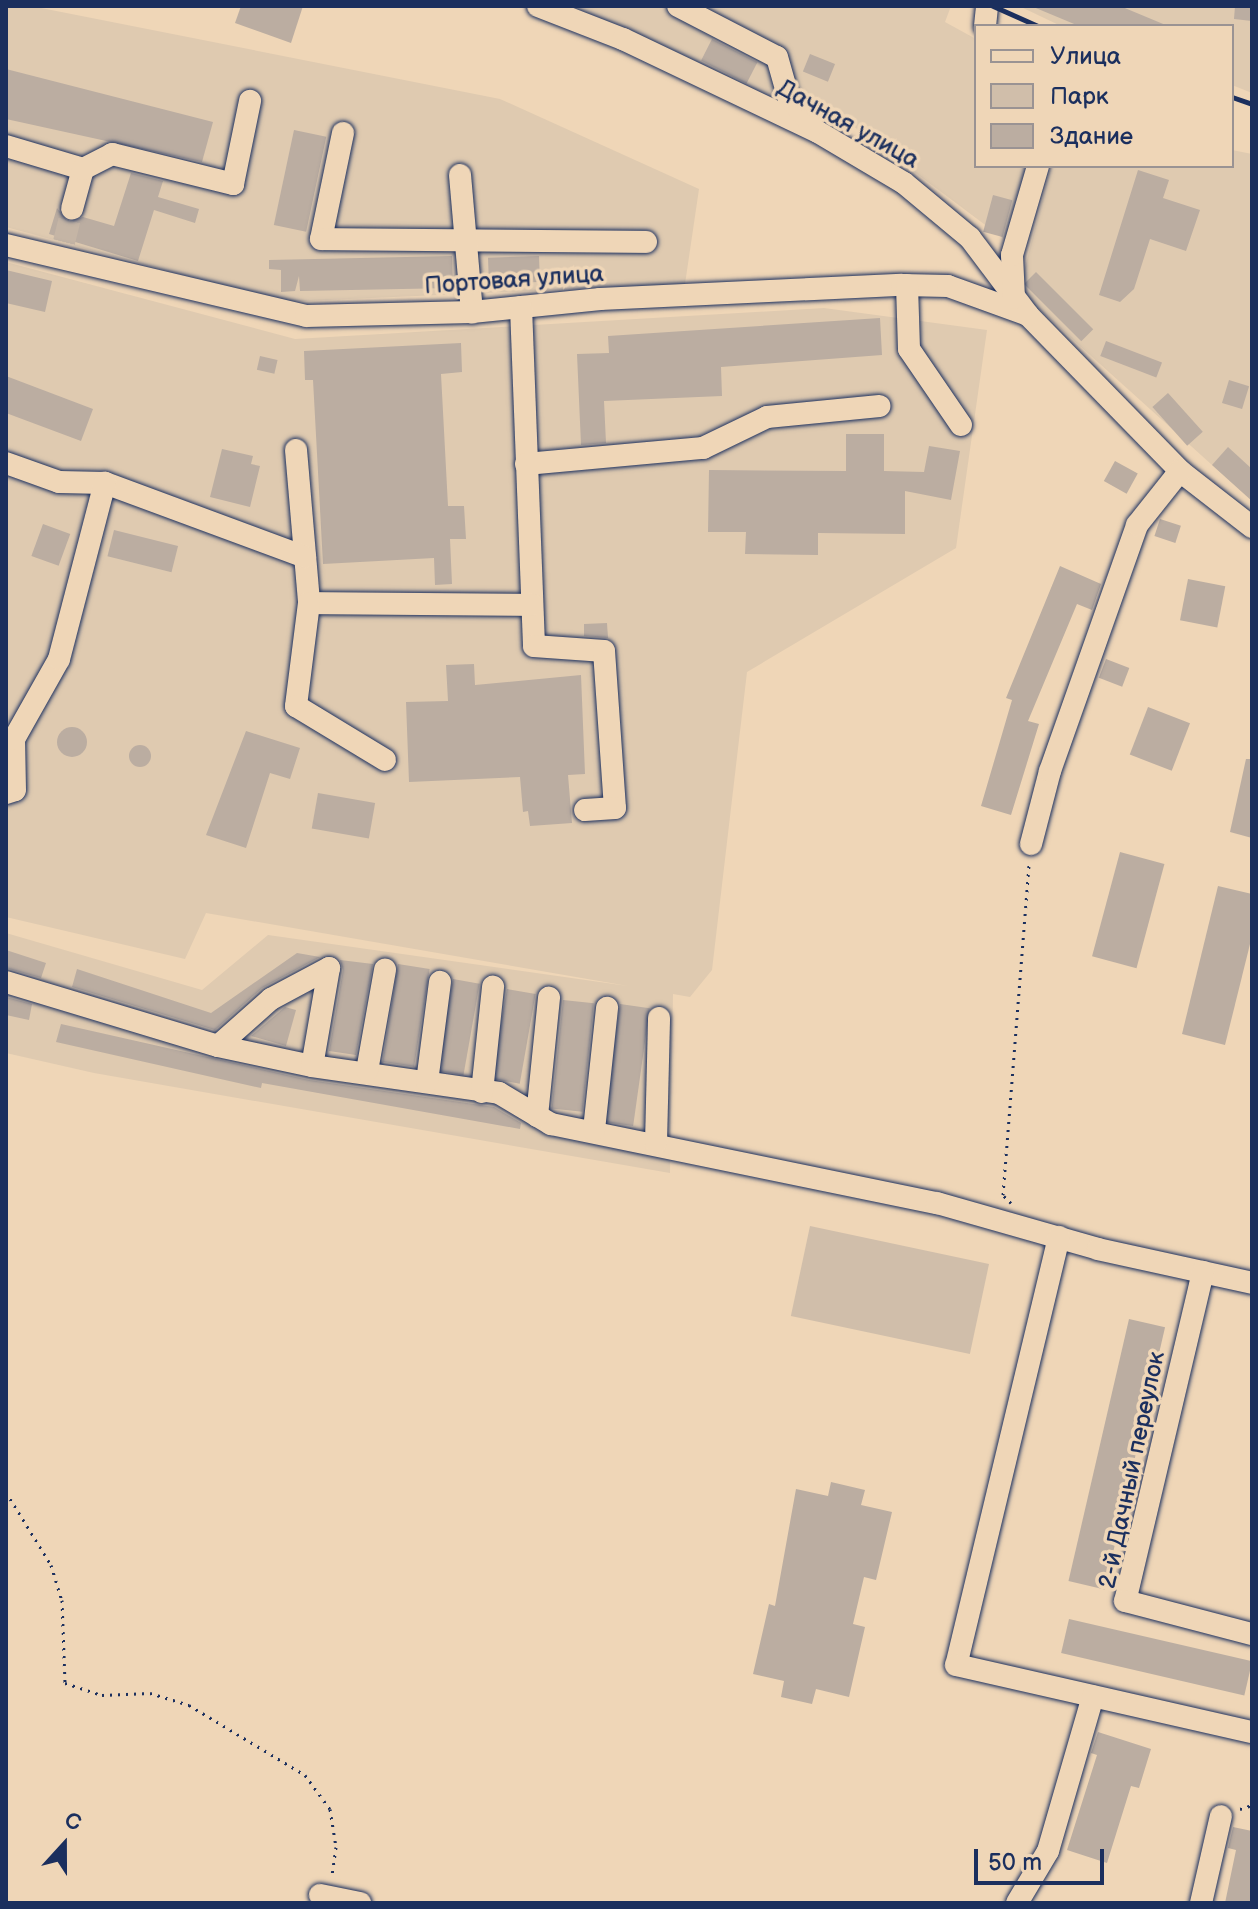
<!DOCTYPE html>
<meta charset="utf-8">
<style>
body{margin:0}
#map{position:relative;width:1258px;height:1909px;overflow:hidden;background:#efd6b7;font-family:"Balsamiq Sans",sans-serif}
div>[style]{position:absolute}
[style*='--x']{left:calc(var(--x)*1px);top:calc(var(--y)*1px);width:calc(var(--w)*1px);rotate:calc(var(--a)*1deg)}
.built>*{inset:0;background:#dfcab0}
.green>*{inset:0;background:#d0beaa;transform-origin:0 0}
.building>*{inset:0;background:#bbada1;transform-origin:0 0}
.round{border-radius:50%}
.minor-tunnel>*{height:22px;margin-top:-11px;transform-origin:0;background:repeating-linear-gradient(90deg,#c5b5a5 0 22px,transparent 0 33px)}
.path>*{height:3px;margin-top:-1.5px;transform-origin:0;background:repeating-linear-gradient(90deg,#1b2f5e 0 2px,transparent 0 8px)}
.roads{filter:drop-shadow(0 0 2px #1b2f5e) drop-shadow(0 0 2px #1b2f5e)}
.minor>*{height:22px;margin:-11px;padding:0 11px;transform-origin:11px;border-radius:11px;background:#efd6b7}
.rail>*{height:5px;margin:-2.5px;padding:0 2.5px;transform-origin:2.5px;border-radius:2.5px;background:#1b2f5e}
span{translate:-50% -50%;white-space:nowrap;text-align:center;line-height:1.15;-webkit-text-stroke:7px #efd6b7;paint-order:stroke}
.street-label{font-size:24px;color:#1b2f5e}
.frame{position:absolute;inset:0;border:8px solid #1b2f5e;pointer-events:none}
.legend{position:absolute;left:974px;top:24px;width:260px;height:144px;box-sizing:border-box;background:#efd6b7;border:2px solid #9a9393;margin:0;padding:10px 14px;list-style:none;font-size:24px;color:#1b2f5e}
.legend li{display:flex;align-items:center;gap:16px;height:40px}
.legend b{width:40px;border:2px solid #9a9393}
.north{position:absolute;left:24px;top:1805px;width:80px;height:80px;-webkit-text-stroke:6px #efd6b7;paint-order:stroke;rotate:21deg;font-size:22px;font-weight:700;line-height:32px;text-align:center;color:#1b2f5e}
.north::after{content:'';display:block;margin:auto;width:28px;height:36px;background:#1b2f5e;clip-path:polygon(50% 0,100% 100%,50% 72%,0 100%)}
.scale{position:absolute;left:974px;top:1849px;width:130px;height:36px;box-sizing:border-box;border:4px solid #1b2f5e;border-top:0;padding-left:10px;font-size:24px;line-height:28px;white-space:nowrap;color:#1b2f5e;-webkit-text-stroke:6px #efd6b7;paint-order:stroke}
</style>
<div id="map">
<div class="built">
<div style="clip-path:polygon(6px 6px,31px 6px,500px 99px,699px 189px,685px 284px,283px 302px,6px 227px)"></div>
<div style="clip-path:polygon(573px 6px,951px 6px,945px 22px,976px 39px,976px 166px,1031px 166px,1008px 242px,813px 96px,808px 111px,781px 103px)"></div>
<div style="clip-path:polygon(1019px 6px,1252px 6px,1252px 93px,1232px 85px,1232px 26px,1061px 26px)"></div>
<div style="clip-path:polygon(1232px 150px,1252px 154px,1252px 501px,1019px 291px,1051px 166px,1232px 166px)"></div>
<div style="clip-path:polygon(6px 262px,295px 339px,824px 308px,987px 330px,956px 548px,747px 672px,712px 970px,690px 997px,673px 994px,670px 1173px,94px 1073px,6px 1053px,6px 933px,202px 990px,268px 935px,628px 986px,206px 913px,185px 959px,6px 917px)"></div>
</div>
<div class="green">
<div style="left:810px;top:1226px;width:183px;height:92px;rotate:12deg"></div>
</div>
<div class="building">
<div style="clip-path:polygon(241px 6px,303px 6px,291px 43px,235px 23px)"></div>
<div style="clip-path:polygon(1031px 6px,1120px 6px,1168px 26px,1079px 26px)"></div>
<div style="clip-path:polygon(1235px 6px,1252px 6px,1252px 21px,1234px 19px)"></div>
<div style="left:712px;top:39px;width:51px;height:24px;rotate:27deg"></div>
<div style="left:810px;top:54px;width:27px;height:19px;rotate:22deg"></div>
<div style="clip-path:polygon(6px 69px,213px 122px,202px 162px,6px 119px)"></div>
<div style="left:294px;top:130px;width:33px;height:97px;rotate:12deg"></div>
<div style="clip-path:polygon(1138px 170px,1169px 180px,1163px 198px,1200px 210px,1186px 251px,1150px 239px,1134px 289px,1120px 302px,1099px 295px)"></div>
<div style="clip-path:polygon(131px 173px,163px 181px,158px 197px,199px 209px,195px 223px,154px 210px,138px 261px,49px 234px,57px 208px,68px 222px,83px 217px,114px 226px)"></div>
<div style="left:993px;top:195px;width:20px;height:38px;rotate:15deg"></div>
<div style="clip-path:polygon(452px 256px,453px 288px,300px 291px,299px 276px,295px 291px,281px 292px,281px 270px,269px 269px,269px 260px)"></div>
<div style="left:539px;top:256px;width:26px;height:51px;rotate:88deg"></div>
<div style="clip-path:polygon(6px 270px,52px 281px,45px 312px,6px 303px)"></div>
<div style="left:1036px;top:272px;width:81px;height:17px;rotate:45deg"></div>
<div style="clip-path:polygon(880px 318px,882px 355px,721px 367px,722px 396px,604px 401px,606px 443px,581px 445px,577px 354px,609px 353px,608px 336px)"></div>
<div style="left:1106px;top:341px;width:60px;height:16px;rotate:21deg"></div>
<div style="clip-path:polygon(461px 343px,462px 372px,441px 374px,448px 506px,464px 506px,466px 539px,450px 539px,452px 584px,435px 585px,434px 558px,323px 564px,313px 380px,305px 380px,304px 351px)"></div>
<div style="left:260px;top:356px;width:18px;height:14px;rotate:13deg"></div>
<div style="clip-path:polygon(6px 376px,93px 409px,81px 441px,6px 413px)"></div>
<div style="left:1229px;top:380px;width:21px;height:24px;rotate:17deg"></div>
<div style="left:1168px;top:393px;width:52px;height:21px;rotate:48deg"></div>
<div style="clip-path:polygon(846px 434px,884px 434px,884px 471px,924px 472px,929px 446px,960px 451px,951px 500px,905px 491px,905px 534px,818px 533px,818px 555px,745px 554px,746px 532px,708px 532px,709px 470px,846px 471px)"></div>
<div style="clip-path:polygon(1228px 447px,1252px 469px,1252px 501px,1212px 465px)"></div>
<div style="clip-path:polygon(222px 449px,253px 456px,251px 464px,260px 466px,250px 507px,210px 497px)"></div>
<div style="left:1115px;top:461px;width:26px;height:23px;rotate:29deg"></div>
<div style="left:1160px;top:519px;width:22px;height:18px;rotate:18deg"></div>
<div style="left:43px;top:524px;width:29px;height:34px;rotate:20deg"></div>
<div style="left:114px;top:530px;width:66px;height:27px;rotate:14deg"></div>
<div style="clip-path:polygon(1060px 566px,1101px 584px,1092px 610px,1077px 604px,1028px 721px,1039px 724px,1011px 815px,981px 806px,1012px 700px,1006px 698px)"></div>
<div style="left:1188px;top:579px;width:38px;height:42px;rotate:11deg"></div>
<div style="clip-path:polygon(607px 623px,608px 638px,584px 636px,584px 624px)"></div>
<div style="left:1106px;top:659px;width:25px;height:20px;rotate:21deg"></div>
<div style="clip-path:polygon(474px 664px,475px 685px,581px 675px,585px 774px,568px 775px,572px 823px,530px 826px,528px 811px,523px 812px,520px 777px,409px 782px,406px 702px,448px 701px,446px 665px)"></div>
<div style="left:1148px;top:707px;width:45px;height:51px;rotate:21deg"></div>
<div class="round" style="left:57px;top:727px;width:30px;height:30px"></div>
<div style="clip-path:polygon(246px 731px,300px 748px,290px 779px,270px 773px,246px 848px,206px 835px)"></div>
<div class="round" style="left:129px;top:745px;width:22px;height:22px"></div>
<div style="clip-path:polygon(1246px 759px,1252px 759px,1252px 838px,1230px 832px)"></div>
<div style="left:318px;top:793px;width:58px;height:36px;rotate:10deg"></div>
<div style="left:1120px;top:852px;width:46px;height:108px;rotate:15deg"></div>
<div style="clip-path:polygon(1218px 886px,1252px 894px,1252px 936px,1225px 1045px,1182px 1034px)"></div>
<div style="clip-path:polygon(6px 950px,46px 963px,41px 978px,6px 968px)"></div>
<div style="clip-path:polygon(297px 953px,320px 957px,262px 988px,215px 1030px,72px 987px,77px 969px,211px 1013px)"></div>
<div style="clip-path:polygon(340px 960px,373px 964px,356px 1055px,329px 1051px,343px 970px)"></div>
<div style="left:398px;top:964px;width:32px;height:99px;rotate:9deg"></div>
<div style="left:453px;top:979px;width:27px;height:93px;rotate:10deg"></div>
<div style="left:507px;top:989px;width:29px;height:91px;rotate:10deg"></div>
<div style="clip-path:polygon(6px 997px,32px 1004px,29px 1020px,6px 1015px)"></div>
<div style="left:563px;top:1000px;width:31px;height:109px;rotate:6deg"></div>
<div style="left:620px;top:1004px;width:30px;height:119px;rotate:8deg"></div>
<div style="clip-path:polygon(285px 1007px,296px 1010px,286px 1046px,251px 1036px)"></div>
<div style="clip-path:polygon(61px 1024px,309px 1080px,494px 1107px,521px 1123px,520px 1129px,262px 1083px,261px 1088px,56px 1042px)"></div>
<div style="left:1129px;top:1319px;width:37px;height:269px;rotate:13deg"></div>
<div style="clip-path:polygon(831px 1482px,865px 1490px,861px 1505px,892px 1512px,876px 1580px,864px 1577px,853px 1624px,865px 1627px,849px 1697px,816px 1689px,812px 1704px,781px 1697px,784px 1681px,753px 1674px,769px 1604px,775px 1606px,796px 1489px,828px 1496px)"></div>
<div style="left:1069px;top:1619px;width:188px;height:35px;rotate:13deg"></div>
<div style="clip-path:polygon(1098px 1732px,1151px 1749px,1139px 1788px,1131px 1786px,1107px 1863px,1067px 1850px,1097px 1755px,1091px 1753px)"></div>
<div style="clip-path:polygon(1233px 1827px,1252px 1831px,1252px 1903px,1225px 1903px,1236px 1850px,1228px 1848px)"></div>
</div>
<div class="minor-tunnel">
<div style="--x:64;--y:242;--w:34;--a:-76"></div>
</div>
<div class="path">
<div style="--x:1011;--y:1203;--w:11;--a:-135"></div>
<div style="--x:1003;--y:1195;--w:333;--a:-85.5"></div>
<div style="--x:6;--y:1492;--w:86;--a:58.3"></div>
<div style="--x:51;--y:1565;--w:37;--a:73"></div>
<div style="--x:62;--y:1600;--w:83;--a:87.9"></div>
<div style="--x:65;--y:1683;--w:39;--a:18"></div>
<div style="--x:102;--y:1695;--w:48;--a:-2.4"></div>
<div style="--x:150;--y:1693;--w:41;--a:17.1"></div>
<div style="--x:189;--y:1705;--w:135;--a:31.1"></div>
<div style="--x:305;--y:1775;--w:42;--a:53.7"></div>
<div style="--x:330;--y:1809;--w:38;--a:81"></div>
<div style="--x:336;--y:1847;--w:29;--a:98"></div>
<div style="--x:1240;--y:1809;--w:13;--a:-18"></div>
</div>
<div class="roads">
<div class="minor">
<div style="--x:538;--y:6;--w:91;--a:21.2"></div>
<div style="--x:623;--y:39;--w:216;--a:25.5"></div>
<div style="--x:818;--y:132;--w:100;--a:30.7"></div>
<div style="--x:904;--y:183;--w:86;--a:39.8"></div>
<div style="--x:970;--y:238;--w:96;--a:53"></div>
<div style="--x:1028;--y:315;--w:218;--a:45.7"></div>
<div style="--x:1180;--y:471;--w:91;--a:37.9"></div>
<div style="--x:678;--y:6;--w:111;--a:27.3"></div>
<div style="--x:777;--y:57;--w:41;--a:74.2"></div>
<div style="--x:788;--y:96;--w:38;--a:50"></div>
<div style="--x:985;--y:26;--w:20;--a:-84"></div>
<div style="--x:343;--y:133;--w:108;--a:101.7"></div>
<div style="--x:321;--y:239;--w:325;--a:0.5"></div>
<div style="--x:6;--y:146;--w:80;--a:16.6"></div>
<div style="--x:83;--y:169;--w:41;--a:105.4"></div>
<div style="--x:83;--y:169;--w:33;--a:-27"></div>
<div style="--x:112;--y:154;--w:125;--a:13.9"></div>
<div style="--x:233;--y:184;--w:85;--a:-78.4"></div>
<div style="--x:460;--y:175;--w:138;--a:85"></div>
<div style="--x:6;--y:245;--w:308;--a:13.3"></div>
<div style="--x:306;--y:316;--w:166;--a:-1.4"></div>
<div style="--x:472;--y:312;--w:129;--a:-5.8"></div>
<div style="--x:600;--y:299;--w:302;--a:-2.7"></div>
<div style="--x:902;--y:285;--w:46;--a:1.2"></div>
<div style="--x:948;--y:286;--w:85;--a:19.9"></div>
<div style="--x:907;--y:285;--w:64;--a:88.2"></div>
<div style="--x:909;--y:349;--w:92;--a:55.6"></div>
<div style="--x:1014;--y:298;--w:43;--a:-92.7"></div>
<div style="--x:1012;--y:255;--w:93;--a:-73.7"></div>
<div style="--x:521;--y:307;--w:339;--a:87.8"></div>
<div style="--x:534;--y:646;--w:70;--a:4.1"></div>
<div style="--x:604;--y:651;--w:157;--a:86"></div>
<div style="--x:615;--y:808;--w:30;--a:176"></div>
<div style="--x:296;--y:450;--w:154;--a:85.1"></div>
<div style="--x:309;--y:603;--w:223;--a:0.5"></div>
<div style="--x:6;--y:463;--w:56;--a:19.7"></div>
<div style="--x:59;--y:482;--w:46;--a:1.2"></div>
<div style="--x:105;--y:483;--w:213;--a:20.3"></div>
<div style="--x:526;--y:464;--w:178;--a:-5.2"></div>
<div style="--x:703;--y:448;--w:71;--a:-25.8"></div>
<div style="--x:767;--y:417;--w:113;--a:-5.6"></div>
<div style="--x:309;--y:603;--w:104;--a:97.2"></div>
<div style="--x:296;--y:706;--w:104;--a:31.2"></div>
<div style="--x:6;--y:793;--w:9;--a:-18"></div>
<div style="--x:15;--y:790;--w:51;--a:-91.1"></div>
<div style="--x:14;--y:739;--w:92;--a:-60.6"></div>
<div style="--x:59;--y:659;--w:182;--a:-75.4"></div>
<div style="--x:1031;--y:844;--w:75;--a:-75.4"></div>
<div style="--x:1050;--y:771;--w:261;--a:-70.5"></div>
<div style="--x:1137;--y:525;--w:69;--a:-51.5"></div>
<div style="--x:6;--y:982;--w:221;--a:16.8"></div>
<div style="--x:218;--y:1046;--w:96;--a:12"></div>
<div style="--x:312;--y:1066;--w:189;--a:8.2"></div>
<div style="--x:499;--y:1093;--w:61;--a:30.8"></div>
<div style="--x:551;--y:1124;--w:394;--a:11.6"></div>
<div style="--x:937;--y:1203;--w:167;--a:15.9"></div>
<div style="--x:1098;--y:1249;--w:158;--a:12.4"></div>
<div style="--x:218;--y:1046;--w:71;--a:-41.6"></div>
<div style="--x:271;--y:999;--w:66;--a:-28.1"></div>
<div style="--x:329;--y:968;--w:99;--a:99.8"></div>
<div style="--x:367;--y:1071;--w:103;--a:-79.9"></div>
<div style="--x:427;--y:1082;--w:101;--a:-82.6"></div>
<div style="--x:482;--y:1092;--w:106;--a:-84"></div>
<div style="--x:537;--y:1116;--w:119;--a:-84.2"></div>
<div style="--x:594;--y:1130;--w:123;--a:-83.9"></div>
<div style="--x:656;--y:1143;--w:125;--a:-88.6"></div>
<div style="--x:1059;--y:1237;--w:440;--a:103.5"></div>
<div style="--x:956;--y:1665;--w:303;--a:12.8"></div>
<div style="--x:1203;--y:1272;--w:338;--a:103.3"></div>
<div style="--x:1125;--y:1601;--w:131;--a:14.6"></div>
<div style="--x:320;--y:1895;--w:41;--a:11.3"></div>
<div style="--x:1017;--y:1903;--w:61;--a:-59.2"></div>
<div style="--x:1048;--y:1851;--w:161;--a:-73.8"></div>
<div style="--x:1201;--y:1903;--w:89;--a:-77.1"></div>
</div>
</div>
<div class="rail">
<div style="--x:993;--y:6;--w:49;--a:24"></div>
<div style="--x:1232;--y:97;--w:21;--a:19"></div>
</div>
<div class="street-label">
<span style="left:848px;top:124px;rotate:29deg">Дачная улица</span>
<span style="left:514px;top:280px;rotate:-4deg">Портовая улица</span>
<span style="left:1132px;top:1470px;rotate:-78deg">2-й Дачный переулок</span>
</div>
<div class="frame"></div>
<ul class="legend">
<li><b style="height:10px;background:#efd6b7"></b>Улица</li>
<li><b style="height:22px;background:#d0beaa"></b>Парк</li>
<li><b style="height:22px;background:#bbada1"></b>Здание</li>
</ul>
<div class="north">С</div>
<div class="scale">50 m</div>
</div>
